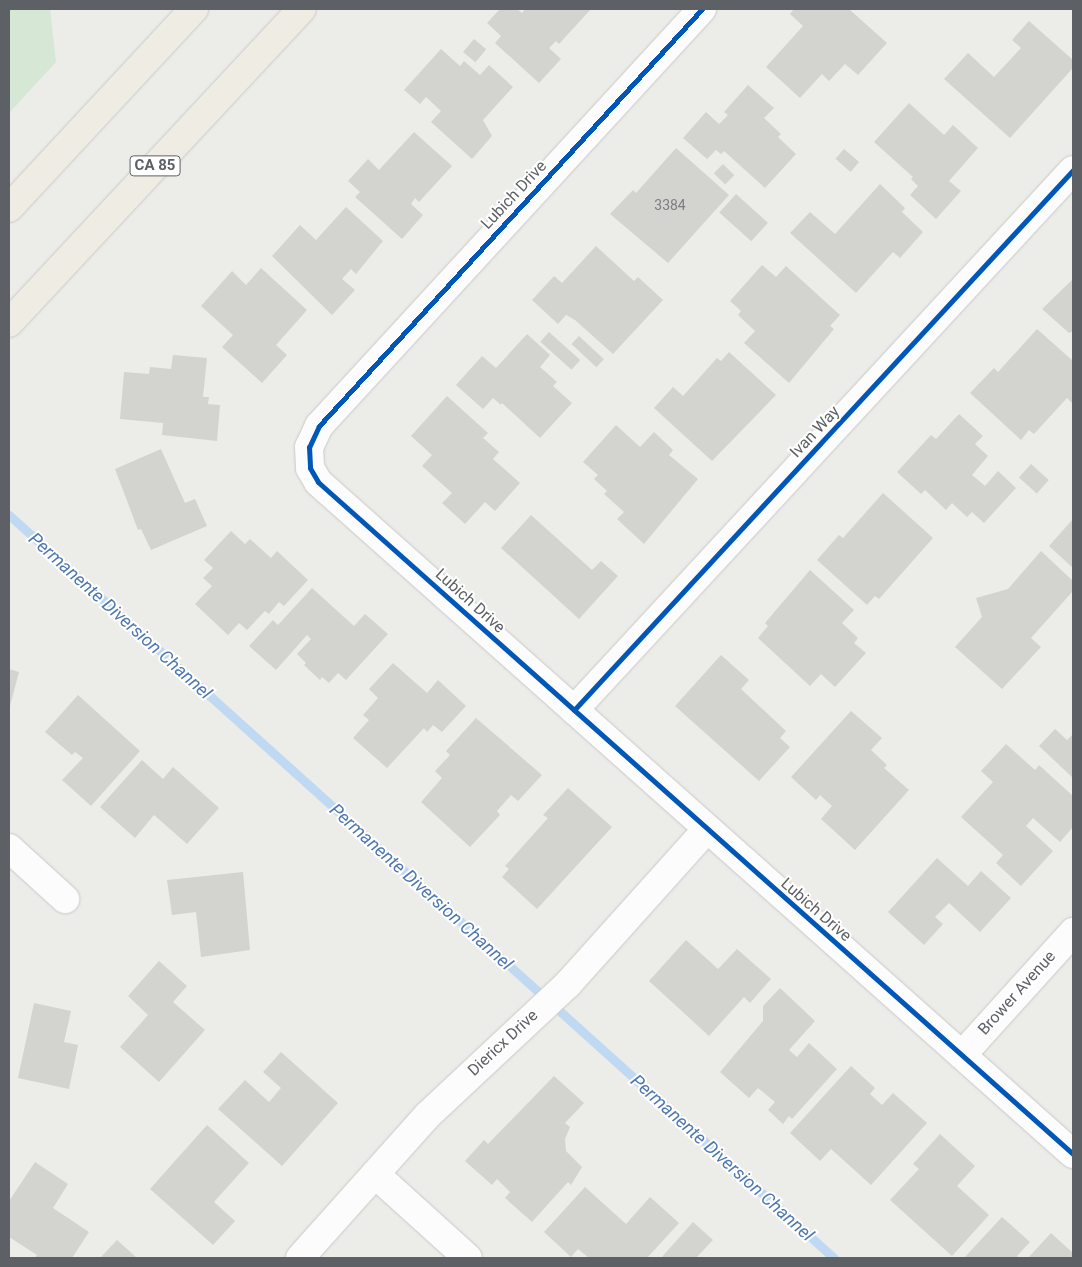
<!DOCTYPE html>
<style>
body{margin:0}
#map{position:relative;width:1082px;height:1267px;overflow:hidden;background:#ecece8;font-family:Roboto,sans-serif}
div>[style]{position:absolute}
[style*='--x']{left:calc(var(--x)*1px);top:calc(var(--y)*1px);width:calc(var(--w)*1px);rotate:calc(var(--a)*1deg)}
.green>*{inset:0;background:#d7e7d6}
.stream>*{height:9px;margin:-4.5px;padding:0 4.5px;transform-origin:4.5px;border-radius:4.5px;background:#c0d9f2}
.building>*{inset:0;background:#d3d3d0;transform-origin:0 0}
.roads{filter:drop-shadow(0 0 1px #c9cac9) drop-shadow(0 0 1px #c9cac9)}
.minor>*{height:28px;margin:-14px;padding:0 14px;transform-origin:14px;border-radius:14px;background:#fcfcfc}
.motorway>*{height:28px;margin:-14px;padding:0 14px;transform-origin:14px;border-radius:14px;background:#eeece3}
.cycleway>*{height:5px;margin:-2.5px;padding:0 2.5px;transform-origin:2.5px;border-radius:2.5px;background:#0057b8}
span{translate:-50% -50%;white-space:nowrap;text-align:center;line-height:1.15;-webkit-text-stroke:4px #fff;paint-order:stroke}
.number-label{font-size:14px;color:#7c7e80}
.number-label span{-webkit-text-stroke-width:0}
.shield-label span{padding:1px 4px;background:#fff;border:1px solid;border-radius:4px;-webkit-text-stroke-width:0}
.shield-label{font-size:15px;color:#5d6064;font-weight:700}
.street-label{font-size:16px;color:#5d6064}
.water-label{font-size:18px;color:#4e77b0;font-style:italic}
.frame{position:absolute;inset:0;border:10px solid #5d6064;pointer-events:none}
</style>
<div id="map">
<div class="green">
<div style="clip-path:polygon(9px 9px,50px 9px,56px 62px,9px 113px)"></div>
</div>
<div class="stream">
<div style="--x:9;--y:515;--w:1110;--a:42.01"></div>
</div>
<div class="building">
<div style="clip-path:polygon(500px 9px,517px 9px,522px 13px,525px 9px,591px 9px,559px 44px,556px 41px,549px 48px,561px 59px,539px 83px,495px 43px,501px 36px,487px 23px)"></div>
<div style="clip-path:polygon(794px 9px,849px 9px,887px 43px,858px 75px,845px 64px,829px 81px,822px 74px,800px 98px,766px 67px,803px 26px,790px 14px)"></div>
<div style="clip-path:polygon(1029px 21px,1073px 60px,1073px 68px,1010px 138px,944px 79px,968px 53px,994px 77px,1021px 48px,1012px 40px)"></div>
<div style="left:474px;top:39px;width:16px;height:17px;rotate:40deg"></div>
<div style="clip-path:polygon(441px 49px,460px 66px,464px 61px,480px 75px,489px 65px,513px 87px,483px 120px,492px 136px,472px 159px,431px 122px,441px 111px,426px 97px,420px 104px,404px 90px)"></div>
<div style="clip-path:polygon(748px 85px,774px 108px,764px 118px,781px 134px,778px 137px,796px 154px,765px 188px,724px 151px,721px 154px,716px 150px,707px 159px,683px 138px,706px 112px,719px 124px,728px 115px,724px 112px)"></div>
<div style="clip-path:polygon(909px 103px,944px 135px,953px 125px,978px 148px,949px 181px,961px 191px,936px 219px,910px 195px,918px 186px,911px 179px,913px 177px,874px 142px)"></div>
<div style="clip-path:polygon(414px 132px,452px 166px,419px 202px,415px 198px,411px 204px,423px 215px,402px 239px,355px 197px,360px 192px,348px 181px,368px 159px,379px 170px)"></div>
<div style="clip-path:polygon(676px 148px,729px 195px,668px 263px,610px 214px,633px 190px,636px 193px)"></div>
<div style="left:844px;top:149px;width:20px;height:13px;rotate:41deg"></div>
<div style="left:723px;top:164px;width:16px;height:13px;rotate:45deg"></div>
<div style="clip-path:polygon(880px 184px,905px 208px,902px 212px,923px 232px,900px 258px,893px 252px,856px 293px,790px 233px,810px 212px,835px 234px)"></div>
<div style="left:736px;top:194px;width:43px;height:25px;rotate:42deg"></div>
<div style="clip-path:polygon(346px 207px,383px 241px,356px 274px,351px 269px,342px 279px,355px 290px,332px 315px,272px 256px,300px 225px,316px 240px)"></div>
<div style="clip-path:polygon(596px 246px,634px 281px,638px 277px,663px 300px,613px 354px,575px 320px,566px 315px,558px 324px,532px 300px,554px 276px,562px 283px)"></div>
<div style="clip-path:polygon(762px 265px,776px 277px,786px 266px,840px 315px,830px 326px,834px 329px,789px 383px,744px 343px,755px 331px,738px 315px,741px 311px,730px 301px)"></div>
<div style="clip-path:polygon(261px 268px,307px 310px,276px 345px,287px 355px,262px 383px,222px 347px,233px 335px,201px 306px,232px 271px,246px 285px)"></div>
<div style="clip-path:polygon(1073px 279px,1073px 331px,1069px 333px,1042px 309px)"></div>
<div style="clip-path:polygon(1037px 329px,1073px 361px,1073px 404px,1067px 398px,1034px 434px,1029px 430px,1021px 440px,970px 393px,994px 368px,998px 372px)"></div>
<div style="left:549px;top:332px;width:42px;height:13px;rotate:42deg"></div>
<div style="clip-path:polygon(527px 334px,550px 355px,540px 367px,557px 382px,553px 386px,572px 403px,540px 438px,502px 403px,501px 405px,493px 398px,483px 409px,456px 385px,482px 356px,496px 368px)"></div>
<div style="left:579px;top:336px;width:34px;height:11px;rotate:43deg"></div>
<div style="clip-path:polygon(729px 352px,776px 395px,712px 461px,654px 408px,673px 387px,683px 396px,717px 358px,721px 361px)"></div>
<div style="clip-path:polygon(173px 355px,207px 358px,203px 397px,209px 397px,208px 404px,220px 405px,217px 441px,162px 435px,163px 423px,120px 419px,124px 372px,149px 374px,150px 367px,171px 369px)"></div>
<div style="clip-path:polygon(447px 396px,488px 433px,483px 438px,499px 452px,493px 459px,520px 483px,495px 511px,485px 502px,465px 524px,442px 503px,452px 493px,422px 466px,432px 455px,411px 436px)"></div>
<div style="clip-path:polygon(959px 414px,983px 436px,975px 444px,988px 456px,972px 475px,985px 486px,998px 471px,1016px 488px,984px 523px,972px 512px,967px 517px,952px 503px,946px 510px,925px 490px,921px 494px,897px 472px,931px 435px,936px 439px)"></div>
<div style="clip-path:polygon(616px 425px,640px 447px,654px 432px,673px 450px,669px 455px,698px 479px,644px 544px,617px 519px,624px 512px,604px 494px,607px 491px,594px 479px,598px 475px,583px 462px)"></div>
<div style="clip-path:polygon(161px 449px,185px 503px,195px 499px,207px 526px,151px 550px,141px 529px,138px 530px,115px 469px)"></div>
<div style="left:1031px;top:464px;width:24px;height:18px;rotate:42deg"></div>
<div style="clip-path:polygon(883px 493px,933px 538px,879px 599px,875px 596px,867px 605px,817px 560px,839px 535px,843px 538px)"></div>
<div style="clip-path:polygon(531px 515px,592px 570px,601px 561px,618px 576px,579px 619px,501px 548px)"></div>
<div style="clip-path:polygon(1073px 519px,1073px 568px,1049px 546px)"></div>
<div style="clip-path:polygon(231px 531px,245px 544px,250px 539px,271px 558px,277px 551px,308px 580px,284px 606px,279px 602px,269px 614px,265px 611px,247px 630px,239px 623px,228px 635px,195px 604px,212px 586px,203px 578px,213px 568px,204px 560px)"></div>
<div style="clip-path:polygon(1041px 551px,1073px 581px,1073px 591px,1031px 638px,1041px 647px,1002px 689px,955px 647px,982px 617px,976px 598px,1008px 589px)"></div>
<div style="clip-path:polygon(810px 570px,854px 610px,842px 623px,858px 638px,854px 643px,866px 653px,835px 687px,821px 674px,810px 686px,758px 638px,768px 626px,765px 623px)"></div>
<div style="clip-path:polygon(312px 588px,354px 626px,365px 614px,388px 634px,346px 680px,338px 673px,329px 683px,322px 677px,320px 680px,304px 665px,306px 663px,297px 654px,311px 639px,307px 635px,276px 670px,249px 646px,273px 620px,278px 625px)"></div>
<div style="clip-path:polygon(721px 655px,749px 680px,741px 689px,786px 731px,780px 738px,790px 747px,759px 781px,675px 706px)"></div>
<div style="clip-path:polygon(393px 663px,427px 693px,438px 680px,466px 706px,442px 732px,433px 725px,427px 732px,424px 728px,387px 768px,353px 738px,369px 720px,363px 715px,378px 698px,369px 689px)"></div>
<div style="clip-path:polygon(9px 669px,19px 672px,9px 710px)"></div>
<div style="clip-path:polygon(78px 695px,140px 751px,91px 806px,62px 780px,83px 758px,75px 752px,72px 755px,45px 732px)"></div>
<div style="clip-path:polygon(851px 711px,882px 738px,871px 750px,887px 765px,884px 768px,909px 790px,855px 850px,821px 819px,832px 806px,820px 795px,816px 800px,791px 777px)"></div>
<div style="clip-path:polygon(476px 718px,542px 775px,518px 801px,511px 795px,497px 811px,500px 815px,470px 847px,421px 802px,442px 778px,435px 771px,450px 755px,446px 751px)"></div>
<div style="clip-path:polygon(1055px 729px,1067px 740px,1073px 734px,1073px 778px,1039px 746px)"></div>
<div style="clip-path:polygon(1006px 744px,1035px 770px,1039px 765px,1073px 796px,1073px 827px,1060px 842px,1033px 818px,1026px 826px,1053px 851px,1021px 886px,996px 863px,1003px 855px,961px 817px,993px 782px,981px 771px)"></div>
<div style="clip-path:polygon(142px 760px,163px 779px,173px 767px,219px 808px,187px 844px,154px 815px,135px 838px,100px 807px)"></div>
<div style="clip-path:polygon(568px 788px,612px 827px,537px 909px,502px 877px,509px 869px,505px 866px,548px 818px,543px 815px)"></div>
<div style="clip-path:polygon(937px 858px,968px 886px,981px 871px,1011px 898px,980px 932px,949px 903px,935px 917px,943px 924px,924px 945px,888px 912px)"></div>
<div style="clip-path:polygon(243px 872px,250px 950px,201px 957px,196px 912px,172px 915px,167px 880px)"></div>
<div style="clip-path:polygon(686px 940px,718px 969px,737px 949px,771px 979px,750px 1003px,744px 997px,709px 1036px,649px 981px)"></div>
<div style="clip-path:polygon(159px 961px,187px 986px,173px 1002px,205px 1030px,159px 1082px,120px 1047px,148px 1015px,128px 996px)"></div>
<div style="clip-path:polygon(780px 988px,815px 1021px,789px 1050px,797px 1057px,809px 1043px,837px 1069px,792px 1119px,789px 1116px,783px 1124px,768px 1110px,775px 1102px,758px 1088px,749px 1098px,720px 1072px,763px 1021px,763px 1006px)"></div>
<div style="clip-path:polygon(34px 1003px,71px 1011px,64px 1042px,78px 1045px,69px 1089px,18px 1078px)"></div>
<div style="clip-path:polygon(281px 1052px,338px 1103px,282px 1166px,218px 1109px,245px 1080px,269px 1102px,281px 1088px,263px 1072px)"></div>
<div style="clip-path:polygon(851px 1066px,875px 1088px,870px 1094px,882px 1105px,893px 1093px,927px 1123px,871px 1185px,831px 1149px,820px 1161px,790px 1133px)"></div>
<div style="clip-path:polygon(554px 1076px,584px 1103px,565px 1123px,570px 1127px,565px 1139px,566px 1151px,582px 1167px,571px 1185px,568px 1182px,532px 1222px,505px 1198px,510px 1192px,497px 1179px,492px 1185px,465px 1161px,484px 1140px,488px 1144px)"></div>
<div style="clip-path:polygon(207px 1125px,249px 1163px,214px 1202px,235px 1221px,213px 1245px,150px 1189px)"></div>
<div style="clip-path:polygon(940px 1134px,975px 1166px,957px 1186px,989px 1215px,952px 1256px,890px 1200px,919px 1169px,913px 1164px)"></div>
<div style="clip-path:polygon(35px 1162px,68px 1184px,53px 1208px,89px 1232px,72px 1258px,35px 1258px,37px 1255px,9px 1237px,9px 1201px)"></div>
<div style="clip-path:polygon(585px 1187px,626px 1224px,650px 1197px,679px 1223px,647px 1258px,589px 1258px,578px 1249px,571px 1257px,544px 1232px)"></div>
<div style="clip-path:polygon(1002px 1217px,1030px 1242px,1017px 1256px,1020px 1258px,964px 1258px)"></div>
<div style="clip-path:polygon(693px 1222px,713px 1240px,696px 1258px,661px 1258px)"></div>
<div style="clip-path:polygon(1051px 1233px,1073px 1253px,1073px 1258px,1028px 1258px)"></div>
<div style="clip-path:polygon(117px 1240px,137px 1258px,100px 1258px)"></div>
</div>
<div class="roads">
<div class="minor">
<div style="--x:702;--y:9;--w:566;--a:132.57"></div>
<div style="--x:319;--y:426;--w:23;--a:115"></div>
<div style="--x:309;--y:447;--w:21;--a:87"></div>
<div style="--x:310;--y:468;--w:16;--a:60"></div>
<div style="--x:318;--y:482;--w:1011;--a:41.67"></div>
<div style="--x:574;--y:710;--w:735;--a:-47.26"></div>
<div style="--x:9;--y:848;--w:76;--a:42.3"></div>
<div style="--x:962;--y:1055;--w:166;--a:-47.9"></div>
<div style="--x:375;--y:1174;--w:125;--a:42.1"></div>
<div style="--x:300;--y:1258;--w:192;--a:-48.2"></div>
<div style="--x:428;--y:1115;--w:192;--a:-43.1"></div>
<div style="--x:568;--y:984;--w:207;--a:-48.1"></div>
</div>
<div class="motorway">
<div style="--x:9;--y:208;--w:272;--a:-47.1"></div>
<div style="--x:9;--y:323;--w:429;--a:-47"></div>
</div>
</div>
<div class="cycleway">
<div style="--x:702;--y:9;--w:566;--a:132.57"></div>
<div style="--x:319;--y:426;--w:23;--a:115"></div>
<div style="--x:309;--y:447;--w:21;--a:87"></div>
<div style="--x:310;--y:468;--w:16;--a:60"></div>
<div style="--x:318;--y:482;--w:1011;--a:41.67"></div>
<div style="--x:574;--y:710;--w:735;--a:-47.26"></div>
</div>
<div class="number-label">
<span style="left:670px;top:205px">3384</span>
</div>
<div class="shield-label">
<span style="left:155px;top:166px">CA 85</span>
</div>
<div class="street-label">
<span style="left:514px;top:195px;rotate:-47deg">Lubich Drive</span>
<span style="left:815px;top:432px;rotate:-47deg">Ivan Way</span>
<span style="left:470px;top:601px;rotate:42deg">Lubich Drive</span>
<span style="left:816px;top:910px;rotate:41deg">Lubich Drive</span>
<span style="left:1017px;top:993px;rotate:-48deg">Brower Avenue</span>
<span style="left:503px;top:1043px;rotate:-43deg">Diericx Drive</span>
</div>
<div class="water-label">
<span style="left:120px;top:616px;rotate:42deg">Permanente Diversion Channel</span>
<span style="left:421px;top:887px;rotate:42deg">Permanente Diversion Channel</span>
<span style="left:722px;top:1158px;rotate:42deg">Permanente Diversion Channel</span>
</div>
<div class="frame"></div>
</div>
